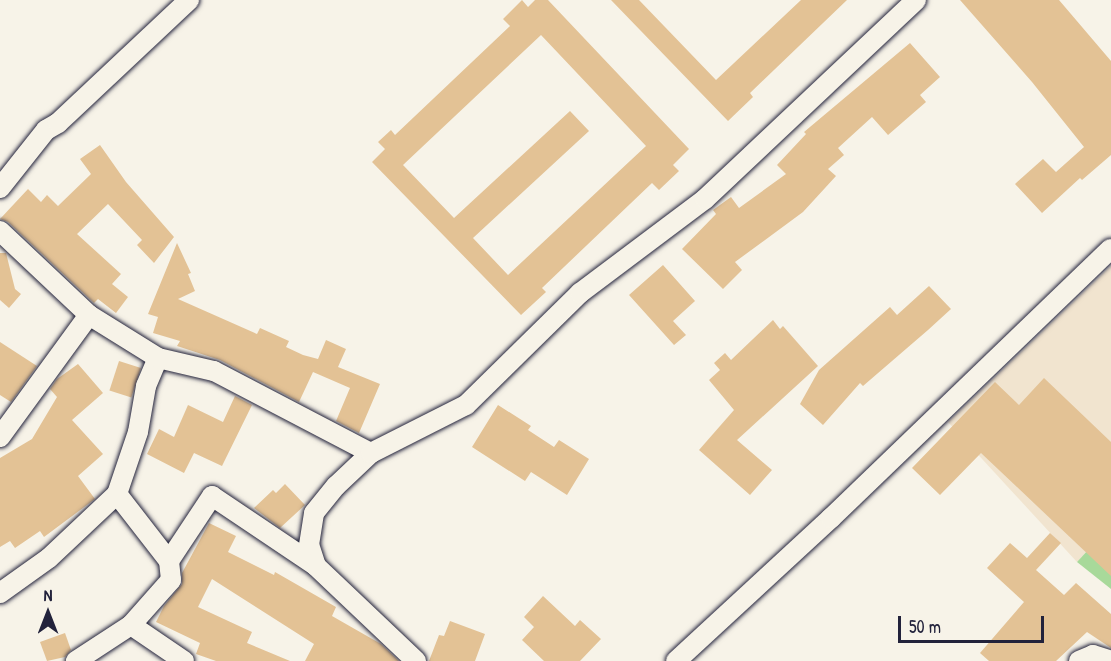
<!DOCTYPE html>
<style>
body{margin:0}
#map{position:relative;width:1111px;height:661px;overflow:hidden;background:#f7f3e8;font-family:"Patrick Hand",sans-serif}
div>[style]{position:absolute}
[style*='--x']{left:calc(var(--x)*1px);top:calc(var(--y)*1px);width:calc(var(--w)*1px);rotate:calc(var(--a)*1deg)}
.built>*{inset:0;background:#f1e4cf}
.green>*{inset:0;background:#a8d99a}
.building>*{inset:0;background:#e3c295;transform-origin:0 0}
.roads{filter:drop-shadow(0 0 2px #22223b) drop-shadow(0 0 2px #22223b)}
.minor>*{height:20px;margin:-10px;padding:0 10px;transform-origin:10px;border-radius:10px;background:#f7f3e8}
span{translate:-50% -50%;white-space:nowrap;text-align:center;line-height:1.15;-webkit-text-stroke:4.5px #f7f3e8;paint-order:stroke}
.north{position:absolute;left:18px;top:583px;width:60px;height:60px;-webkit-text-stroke:4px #f7f3e8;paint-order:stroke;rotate:0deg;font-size:16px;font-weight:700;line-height:24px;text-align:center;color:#22223b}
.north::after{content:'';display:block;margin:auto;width:21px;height:27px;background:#22223b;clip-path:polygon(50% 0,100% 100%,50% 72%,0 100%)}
.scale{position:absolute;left:898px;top:616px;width:146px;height:27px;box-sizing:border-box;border:3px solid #22223b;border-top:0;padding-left:8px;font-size:18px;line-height:21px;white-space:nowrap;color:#22223b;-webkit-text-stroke:4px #f7f3e8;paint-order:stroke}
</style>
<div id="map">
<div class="built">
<div style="clip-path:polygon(1111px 266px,1111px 525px,1077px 562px,948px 422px)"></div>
</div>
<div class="green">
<div style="clip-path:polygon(1111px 525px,1111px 589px,1077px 562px)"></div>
</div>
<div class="building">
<div style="clip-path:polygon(evenodd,522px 0,528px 7px,535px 0,548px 0,689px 149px,673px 165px,679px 171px,659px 190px,652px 183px,542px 288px,546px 292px,521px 315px,372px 162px,385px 149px,378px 142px,391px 130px,395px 135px,510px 26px,503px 19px,522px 0,541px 35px,646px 146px,508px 275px,473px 238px,589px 131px,570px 111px,454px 218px,403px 165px,541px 35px)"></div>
<div style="clip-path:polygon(611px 0,639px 0,716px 80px,801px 0,847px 0,750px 93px,753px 97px,728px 121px)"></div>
<div style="clip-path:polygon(960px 0,1059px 0,1111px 61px,1111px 155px,1082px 180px,1080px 178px,1042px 213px,1015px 184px,1043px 159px,1056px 172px,1084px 147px,1032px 82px)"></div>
<div style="clip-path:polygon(910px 43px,940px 77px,920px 95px,926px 102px,888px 135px,872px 117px,838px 148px,844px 155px,828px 169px,836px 176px,803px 212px,735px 262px,742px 270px,723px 289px,682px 249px,716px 214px,713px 210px,731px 197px,739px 208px,786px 174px,777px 165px,806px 134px,804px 132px)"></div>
<div style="clip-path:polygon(100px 145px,126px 182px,174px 237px,154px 263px,137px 245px,142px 240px,108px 204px,77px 234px,121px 274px,112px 284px,128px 297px,116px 313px,98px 299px,94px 303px,8px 222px,0 219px,28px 189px,41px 202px,47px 195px,58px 206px,91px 174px,80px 159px)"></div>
<div style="clip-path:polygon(177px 243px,191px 273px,188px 274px,195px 291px,178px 299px,257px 334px,260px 328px,289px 341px,286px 347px,303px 355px,318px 359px,326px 340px,346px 349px,338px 367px,380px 384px,359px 433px,336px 421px,350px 388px,313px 372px,299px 402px,220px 360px,177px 346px,180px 341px,153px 333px,158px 317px,148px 314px)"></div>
<div style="clip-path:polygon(0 253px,6px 253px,15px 289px,21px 294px,9px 308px,0 300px)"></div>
<div style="clip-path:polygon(663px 265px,695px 301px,673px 321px,686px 335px,674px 345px,629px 295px)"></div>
<div style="clip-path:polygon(929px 286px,951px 309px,928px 330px,863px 386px,860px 383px,823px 425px,800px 404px,819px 370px,890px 307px,897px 315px)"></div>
<div style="clip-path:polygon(773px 320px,780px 329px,783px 326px,818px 366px,737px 440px,772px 470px,750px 495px,699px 450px,734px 410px,709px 380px,720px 370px,714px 363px,725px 353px,731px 360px)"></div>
<div style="clip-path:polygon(0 342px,37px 366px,11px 402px,0 395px)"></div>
<div style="left:119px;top:361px;width:23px;height:31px;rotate:18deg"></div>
<div style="clip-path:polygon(78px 364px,103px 393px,72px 420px,103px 454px,78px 476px,95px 499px,44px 537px,40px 531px,15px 548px,10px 541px,0 547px,0 458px,32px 439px,57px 397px,50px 389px,57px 379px)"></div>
<div style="clip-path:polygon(1044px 378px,1111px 442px,1111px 576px,981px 453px,940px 495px,912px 468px,995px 382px,1019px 405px)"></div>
<div style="clip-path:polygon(235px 396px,252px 405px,222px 466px,194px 453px,184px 473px,147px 454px,159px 429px,174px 437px,188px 405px,223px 422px)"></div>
<div style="clip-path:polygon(498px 405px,531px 426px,528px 430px,554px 447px,559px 440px,589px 459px,567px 495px,531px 472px,525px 481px,472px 447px)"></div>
<div style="clip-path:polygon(285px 484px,305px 505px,280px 528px,254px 508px,273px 490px,276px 493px)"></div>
<div style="clip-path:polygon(209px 523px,236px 536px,228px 552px,274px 575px,275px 572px,336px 607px,332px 616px,381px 644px,399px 661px,305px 661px,314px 644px,212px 579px,198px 607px,252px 632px,247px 643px,290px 661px,216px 661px,196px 654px,200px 643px,156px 622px,164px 606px,182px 584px,182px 573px)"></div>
<div style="clip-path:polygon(1050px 533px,1061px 543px,1036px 570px,1064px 595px,1076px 583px,1111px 614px,1111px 648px,1087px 632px,1056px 661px,989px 661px,980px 653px,1024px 602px,987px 568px,1010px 543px,1027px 558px)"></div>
<div style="clip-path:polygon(543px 596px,575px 626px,580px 620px,601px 639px,580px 661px,544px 661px,522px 640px,534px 627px,524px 617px)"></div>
<div style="clip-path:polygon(450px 621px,485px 634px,475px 661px,429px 661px,439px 635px,444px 636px)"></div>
<div style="clip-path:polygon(65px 633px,71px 650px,65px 657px,47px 661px,40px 642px)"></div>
</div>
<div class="roads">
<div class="minor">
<div style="--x:0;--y:188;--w:74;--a:-51.6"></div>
<div style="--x:46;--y:130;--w:14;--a:-30"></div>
<div style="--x:58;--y:123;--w:180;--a:-43.2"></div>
<div style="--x:0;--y:231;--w:122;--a:43.3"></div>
<div style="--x:89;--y:315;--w:81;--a:31.9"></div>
<div style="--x:0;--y:437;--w:151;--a:-53.9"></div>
<div style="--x:117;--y:494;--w:65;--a:-71.3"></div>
<div style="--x:138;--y:432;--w:47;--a:-80.1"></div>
<div style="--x:146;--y:386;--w:30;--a:-67"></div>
<div style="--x:158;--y:358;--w:57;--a:13.1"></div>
<div style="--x:214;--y:371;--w:177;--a:27.6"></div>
<div style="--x:169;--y:561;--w:78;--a:-56.5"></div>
<div style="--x:212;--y:496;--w:125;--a:33.9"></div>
<div style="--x:0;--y:593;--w:60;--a:-35.5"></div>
<div style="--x:49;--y:558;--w:93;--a:-43.3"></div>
<div style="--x:117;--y:494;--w:85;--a:52.2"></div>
<div style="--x:169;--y:561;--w:19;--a:84"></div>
<div style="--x:171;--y:580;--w:60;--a:131.6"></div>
<div style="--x:131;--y:625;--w:66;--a:146.8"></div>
<div style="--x:131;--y:625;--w:64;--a:34.2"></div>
<div style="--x:416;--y:661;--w:138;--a:-136.5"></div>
<div style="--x:316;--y:566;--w:22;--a:-108"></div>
<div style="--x:309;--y:545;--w:32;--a:-81"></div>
<div style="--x:314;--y:513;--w:35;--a:-51"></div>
<div style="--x:336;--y:486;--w:48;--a:-43.3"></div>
<div style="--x:371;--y:453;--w:106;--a:-26.8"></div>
<div style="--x:466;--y:405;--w:160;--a:-44.5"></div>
<div style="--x:580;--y:293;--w:156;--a:-36.9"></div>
<div style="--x:705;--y:199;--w:290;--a:-43.3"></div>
<div style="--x:676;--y:661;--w:211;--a:-42.7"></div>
<div style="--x:831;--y:518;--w:388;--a:-43.9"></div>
<div style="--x:1079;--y:661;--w:15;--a:-23"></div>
<div style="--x:1093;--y:655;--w:19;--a:18"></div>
</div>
</div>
<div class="north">N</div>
<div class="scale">50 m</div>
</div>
